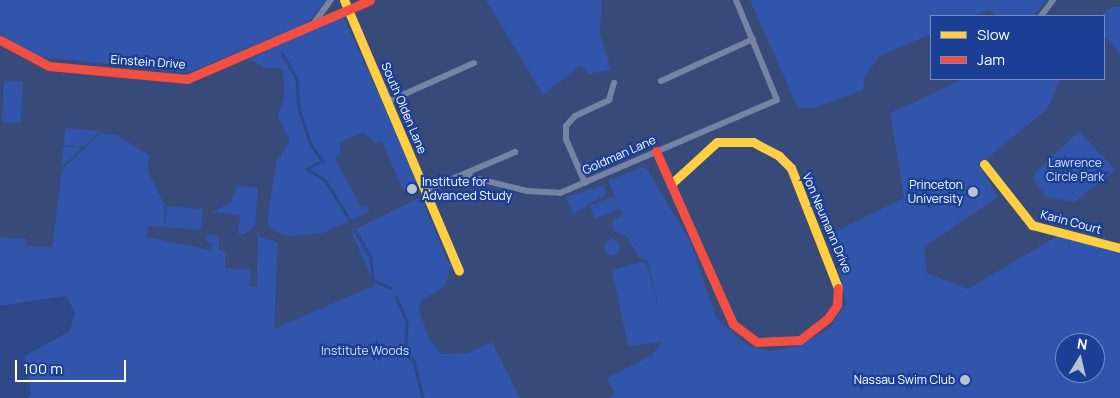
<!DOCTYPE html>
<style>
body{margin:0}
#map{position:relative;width:1120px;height:398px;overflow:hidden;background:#374a79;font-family:Manrope,sans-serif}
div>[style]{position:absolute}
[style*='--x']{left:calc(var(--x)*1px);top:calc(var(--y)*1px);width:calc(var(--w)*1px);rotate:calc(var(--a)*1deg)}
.green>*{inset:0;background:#3155ab;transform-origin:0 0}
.round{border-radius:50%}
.water>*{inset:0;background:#2e4787}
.stream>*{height:2.5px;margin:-1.25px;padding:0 1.25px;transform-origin:1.25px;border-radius:1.25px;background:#2e4787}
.street>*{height:6px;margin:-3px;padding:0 3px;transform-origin:3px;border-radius:3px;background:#7583a4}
.slow>*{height:9px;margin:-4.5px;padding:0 4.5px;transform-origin:4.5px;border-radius:4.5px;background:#ffcf43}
.jam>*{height:9px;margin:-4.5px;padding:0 4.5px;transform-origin:4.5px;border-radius:4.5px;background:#f24e42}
.dots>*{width:14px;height:14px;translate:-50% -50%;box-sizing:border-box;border:2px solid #1b3f95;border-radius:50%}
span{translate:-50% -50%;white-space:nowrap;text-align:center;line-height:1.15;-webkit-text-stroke:4.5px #1b3f95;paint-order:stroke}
.street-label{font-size:12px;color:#fff}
.park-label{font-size:12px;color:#d5e0fb}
.poi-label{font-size:12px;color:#fff}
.left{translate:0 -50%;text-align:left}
.right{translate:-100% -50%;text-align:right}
.legend{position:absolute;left:930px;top:15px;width:175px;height:65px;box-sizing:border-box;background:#1b3f95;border:1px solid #768cbf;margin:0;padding:6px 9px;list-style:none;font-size:15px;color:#fff}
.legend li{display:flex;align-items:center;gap:10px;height:25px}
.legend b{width:25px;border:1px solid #768cbf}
.north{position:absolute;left:1055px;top:333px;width:50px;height:50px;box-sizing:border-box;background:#1b3f95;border:1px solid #768cbf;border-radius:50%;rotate:9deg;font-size:14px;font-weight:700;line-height:20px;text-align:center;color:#fff}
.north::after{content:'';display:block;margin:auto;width:18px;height:22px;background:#b9c0d0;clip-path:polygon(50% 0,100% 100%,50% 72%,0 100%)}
.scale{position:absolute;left:15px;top:360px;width:111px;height:22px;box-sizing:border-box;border:2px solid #fff;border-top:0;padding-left:6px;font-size:15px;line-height:18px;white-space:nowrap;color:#fff;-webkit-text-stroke:4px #1b3f95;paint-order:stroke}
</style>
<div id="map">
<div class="green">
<div style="clip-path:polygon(0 0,326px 0,307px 24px,187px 73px,35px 56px,0 34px)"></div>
<div style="clip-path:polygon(486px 0,602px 0,600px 34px,611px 70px,588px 74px,581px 65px,543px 95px)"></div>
<div style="clip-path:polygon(750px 0,1047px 0,1033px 16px,997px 16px,990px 9px,972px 16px,931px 16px,931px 34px,880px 56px,865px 75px,863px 90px,813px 108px,798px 108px)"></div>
<div style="clip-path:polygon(1112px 7px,1120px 7px,1120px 54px,1104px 35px,1100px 16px)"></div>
<div style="clip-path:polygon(343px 16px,419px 183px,403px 191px,382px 141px,376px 143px,363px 132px,339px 143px,341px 153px,335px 158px,361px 207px,367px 205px,369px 212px,323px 233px,287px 236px,272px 230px,267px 223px,276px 162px,290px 141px,278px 116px,284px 98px,283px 69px,266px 68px,249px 59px)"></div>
<div style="clip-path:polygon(evenodd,964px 79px,1060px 79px,1048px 108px,979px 165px,998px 197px,924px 247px,927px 273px,968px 289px,1057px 236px,1120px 253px,1120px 398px,608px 398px,615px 394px,607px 378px,652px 355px,662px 342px,628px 346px,612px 270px,642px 262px,647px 265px,664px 330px,648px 262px,639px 257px,627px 237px,614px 231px,612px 220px,623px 215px,608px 181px,645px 166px,690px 241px,716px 317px,746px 345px,770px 351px,795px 347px,830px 328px,846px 303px,832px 233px,904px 198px,890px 113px,964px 79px,1065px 343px,1095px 343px,1095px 373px,1065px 373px,1065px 343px)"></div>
<div style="left:4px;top:81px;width:19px;height:41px;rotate:3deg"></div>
<div style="clip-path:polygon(65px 128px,100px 131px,83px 147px,64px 145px)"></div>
<div style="clip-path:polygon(1079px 131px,1115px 170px,1075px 202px,1046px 197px,1033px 179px,1035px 173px)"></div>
<div style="clip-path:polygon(100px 133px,117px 135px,149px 155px,148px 171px,165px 206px,164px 227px,148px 226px,147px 237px,210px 250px,213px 244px,206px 241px,207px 234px,219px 236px,219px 250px,226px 251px,225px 268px,251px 270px,249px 286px,257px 287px,258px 236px,278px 243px,274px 329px,375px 285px,351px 231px,421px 197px,449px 264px,457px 265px,450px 268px,446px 285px,421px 301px,419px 310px,429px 339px,441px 354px,468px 353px,492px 342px,520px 398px,28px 398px,24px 356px,70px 331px,66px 296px,0 306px,0 237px,26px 239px,26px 246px,52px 247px,62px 170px)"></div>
<div style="clip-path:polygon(63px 146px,82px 148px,61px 168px)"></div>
<div style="clip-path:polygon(237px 185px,258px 188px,255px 225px,245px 234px,238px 234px,240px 215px,211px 212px,231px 203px)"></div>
<div style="clip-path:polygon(603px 185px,606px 194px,573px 214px,566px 197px)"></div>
<div style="left:615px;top:196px;width:14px;height:27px;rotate:69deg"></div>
<div style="left:167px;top:206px;width:36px;height:21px;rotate:5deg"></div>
<div class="round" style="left:604px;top:239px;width:16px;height:16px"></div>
</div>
<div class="water">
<div style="clip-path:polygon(66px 296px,75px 312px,70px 331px,24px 356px,31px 394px,28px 398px,0 398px,0 306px)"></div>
</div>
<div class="stream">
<div style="--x:282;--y:53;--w:30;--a:60"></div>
<div style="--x:297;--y:79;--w:29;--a:86"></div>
<div style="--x:299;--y:108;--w:39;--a:72"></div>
<div style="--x:311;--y:145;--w:20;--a:53"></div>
<div style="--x:323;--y:161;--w:18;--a:153"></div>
<div style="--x:307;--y:169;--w:21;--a:31"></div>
<div style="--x:325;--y:180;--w:47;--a:58"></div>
<div style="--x:355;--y:231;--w:31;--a:58"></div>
<div style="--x:371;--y:257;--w:23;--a:85"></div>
<div style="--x:373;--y:280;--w:19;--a:25"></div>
<div style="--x:396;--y:297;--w:26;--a:65"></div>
<div style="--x:407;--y:321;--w:33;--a:92"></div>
<div style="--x:406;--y:354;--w:11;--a:41"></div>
<div style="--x:414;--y:361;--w:38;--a:76"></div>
</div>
<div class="street">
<div style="--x:1041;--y:16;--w:20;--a:-53"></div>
<div style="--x:314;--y:23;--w:29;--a:-54"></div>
<div style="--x:661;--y:81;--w:101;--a:-24.5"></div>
<div style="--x:389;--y:101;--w:93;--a:-24.1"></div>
<div style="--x:463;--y:175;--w:66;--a:14"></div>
<div style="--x:527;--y:191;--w:33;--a:3"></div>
<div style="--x:560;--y:193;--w:236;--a:-23.2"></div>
<div style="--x:777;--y:100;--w:108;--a:-112.3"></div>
<div style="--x:585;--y:183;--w:48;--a:-113.4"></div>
<div style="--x:566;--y:139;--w:13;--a:-90"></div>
<div style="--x:566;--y:126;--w:13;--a:-48"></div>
<div style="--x:575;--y:116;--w:38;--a:-25"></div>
<div style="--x:609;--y:100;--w:18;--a:-74"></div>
<div style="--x:426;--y:190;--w:97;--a:-23.1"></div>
</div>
<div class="slow">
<div style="--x:344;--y:0;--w:294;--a:67"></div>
<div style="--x:984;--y:164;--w:78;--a:51.8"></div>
<div style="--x:1032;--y:225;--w:91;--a:14.6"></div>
<div style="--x:671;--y:184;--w:62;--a:-42.4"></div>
<div style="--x:717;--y:142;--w:36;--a:0"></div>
<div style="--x:753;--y:142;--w:30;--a:28"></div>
<div style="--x:779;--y:156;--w:17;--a:45"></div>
<div style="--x:791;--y:168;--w:129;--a:68.6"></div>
</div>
<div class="jam">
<div style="--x:0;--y:40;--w:55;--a:28"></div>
<div style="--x:49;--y:66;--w:139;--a:5.4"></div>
<div style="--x:187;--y:79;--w:199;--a:-23.3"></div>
<div style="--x:656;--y:151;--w:189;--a:66"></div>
<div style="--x:733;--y:324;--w:30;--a:37"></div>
<div style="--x:757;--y:342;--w:43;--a:-2.7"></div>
<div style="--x:800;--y:340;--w:36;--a:-38"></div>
<div style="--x:828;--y:318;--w:16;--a:-55"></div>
<div style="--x:837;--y:305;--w:17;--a:-87"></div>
</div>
<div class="dots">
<div style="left:412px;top:189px;background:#b9c0d0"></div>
<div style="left:973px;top:192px;background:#b9c0d0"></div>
<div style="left:965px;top:380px;background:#b9c0d0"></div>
</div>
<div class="street-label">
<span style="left:148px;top:62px;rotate:4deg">Einstein Drive</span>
<span style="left:404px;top:108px;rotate:67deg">South Olden Lane</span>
<span style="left:619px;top:155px;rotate:-24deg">Goldman Lane</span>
<span style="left:1071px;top:222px;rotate:15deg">Karin Court</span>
<span style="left:827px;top:223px;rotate:67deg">Von Neumann Drive</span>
</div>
<div class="park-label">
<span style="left:1075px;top:170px">Lawrence<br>Circle Park</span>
<span style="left:365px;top:351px">Institute Woods</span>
</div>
<div class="poi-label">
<span class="left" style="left:422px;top:189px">Institute for<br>Advanced Study</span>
<span class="right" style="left:963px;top:192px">Princeton<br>University</span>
<span class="right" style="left:955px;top:380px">Nassau Swim Club</span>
</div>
<ul class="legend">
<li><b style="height:6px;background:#ffcf43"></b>Slow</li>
<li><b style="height:6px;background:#f24e42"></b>Jam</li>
</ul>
<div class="north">N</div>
<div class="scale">100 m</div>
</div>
